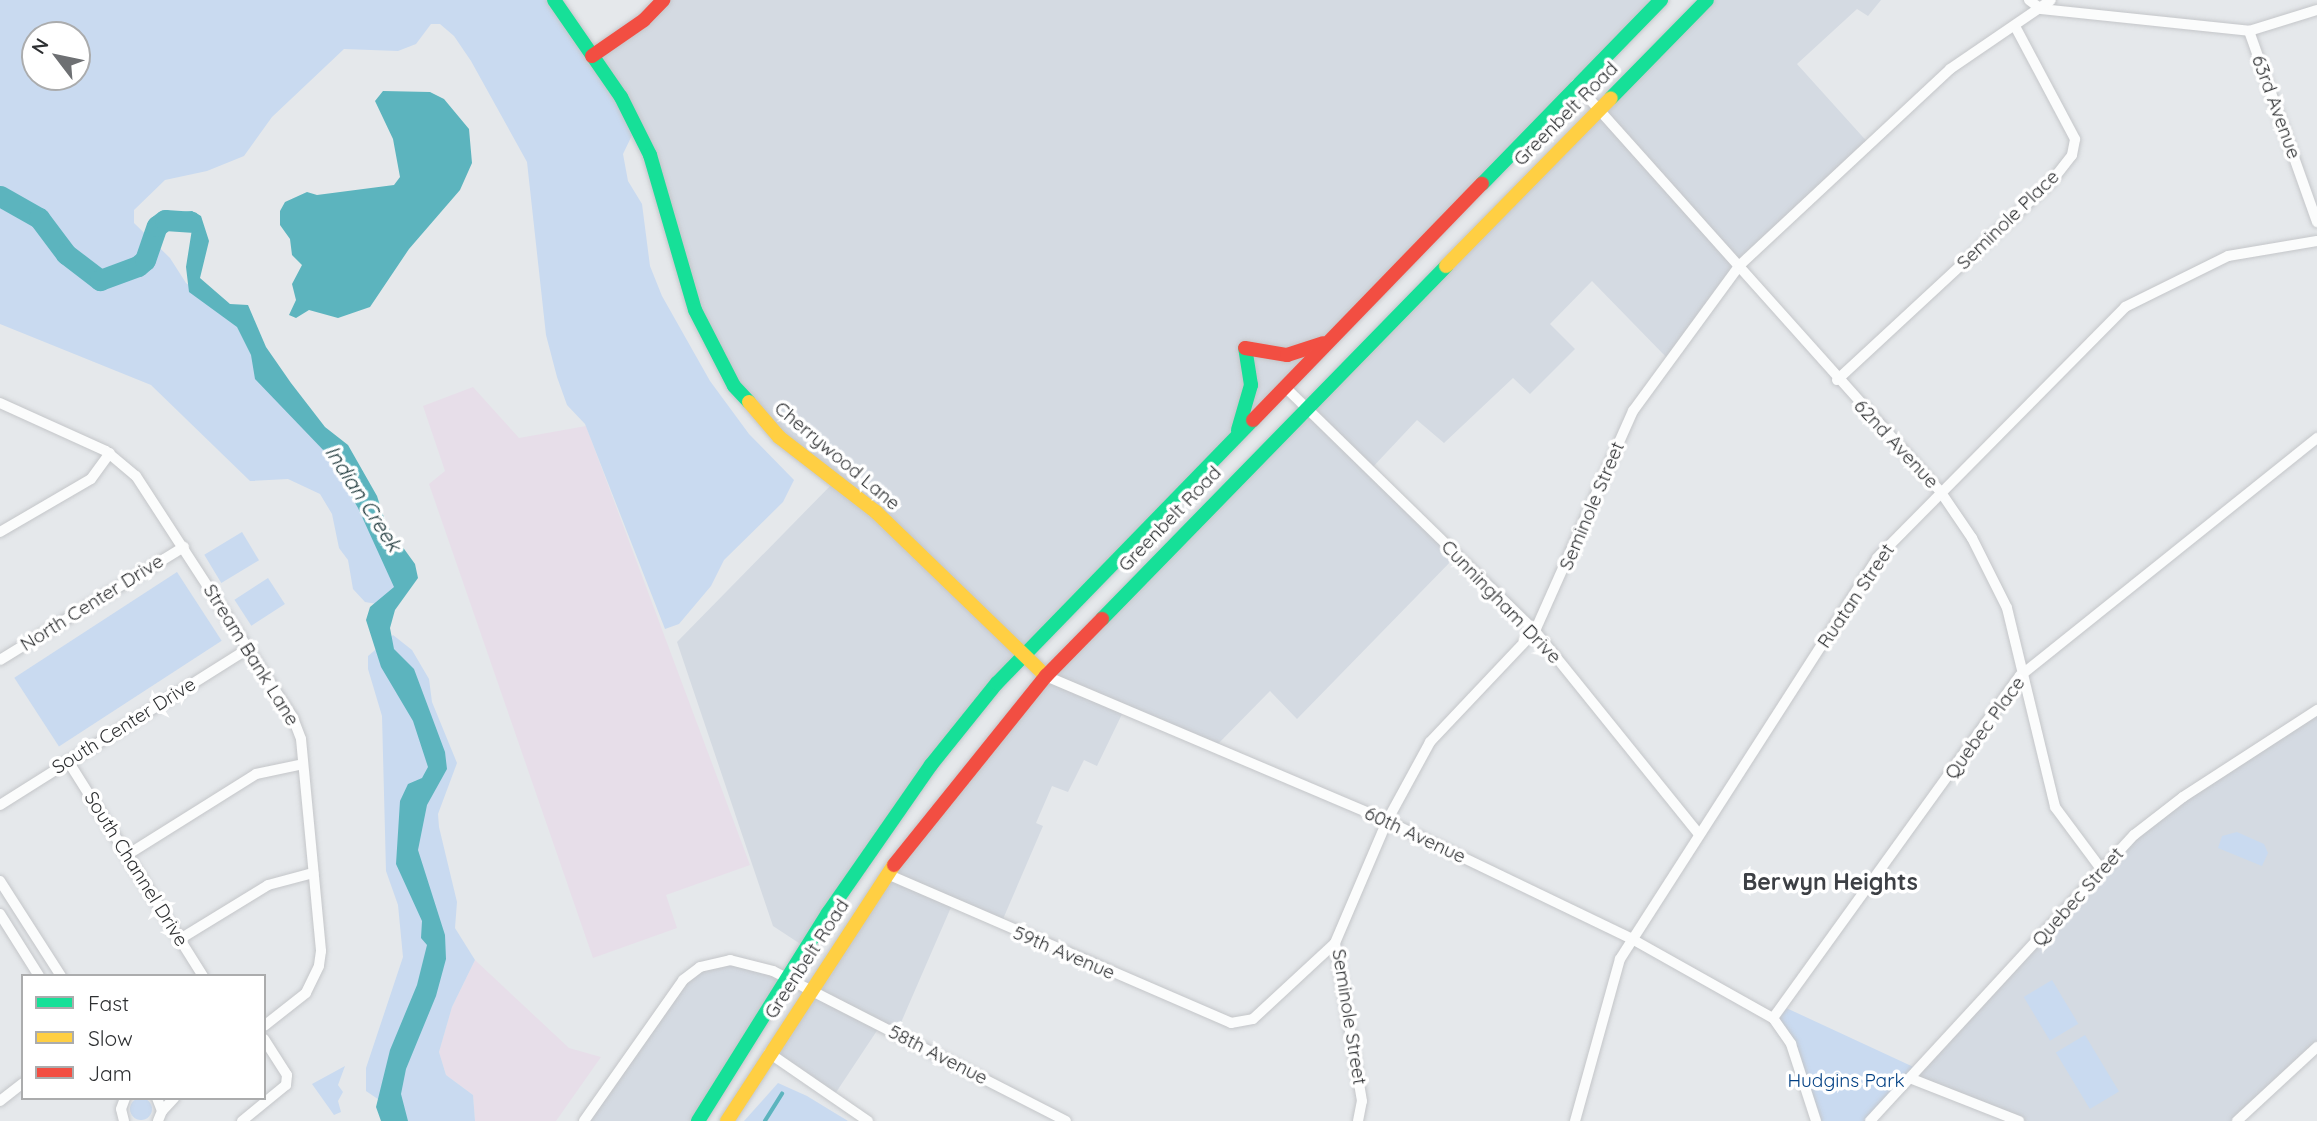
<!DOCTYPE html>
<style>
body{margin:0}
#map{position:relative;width:2317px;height:1121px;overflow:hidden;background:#e5e8eb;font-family:Quicksand,sans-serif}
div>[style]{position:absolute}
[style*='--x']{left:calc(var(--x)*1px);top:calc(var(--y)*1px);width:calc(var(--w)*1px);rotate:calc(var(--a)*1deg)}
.built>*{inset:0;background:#d4dae2}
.industrial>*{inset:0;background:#e7dee9}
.green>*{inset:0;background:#c9daf0;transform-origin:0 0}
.round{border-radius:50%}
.water>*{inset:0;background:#5cb4be}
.stream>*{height:3.5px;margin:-1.75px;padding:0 1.75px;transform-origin:1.75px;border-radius:1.75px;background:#5cb4be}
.river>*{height:21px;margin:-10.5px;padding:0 10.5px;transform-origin:10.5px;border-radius:10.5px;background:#5cb4be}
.roads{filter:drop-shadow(0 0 2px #c4c6c9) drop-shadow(0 0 2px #c4c6c9)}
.street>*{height:10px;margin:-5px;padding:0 5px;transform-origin:5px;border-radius:5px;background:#fbfcfc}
.fast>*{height:14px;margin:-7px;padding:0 7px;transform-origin:7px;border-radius:7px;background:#16e098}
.slow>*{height:14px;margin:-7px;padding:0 7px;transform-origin:7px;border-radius:7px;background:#ffcf43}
.jam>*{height:14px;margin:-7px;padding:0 7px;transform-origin:7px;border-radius:7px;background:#f24e42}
span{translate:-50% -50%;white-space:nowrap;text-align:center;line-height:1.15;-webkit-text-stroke:7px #fff;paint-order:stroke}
.street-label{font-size:19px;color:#2e3032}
.park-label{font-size:19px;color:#003f83}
.water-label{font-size:21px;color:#1e383b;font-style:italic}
.quarter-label{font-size:23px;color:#3d4045;font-weight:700}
.legend{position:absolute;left:21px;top:974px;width:245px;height:126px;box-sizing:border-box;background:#fff;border:2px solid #abacad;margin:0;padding:9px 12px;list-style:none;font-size:21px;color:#2e3032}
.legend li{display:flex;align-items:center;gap:14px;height:35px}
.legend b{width:35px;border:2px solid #abacad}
.north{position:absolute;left:21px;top:21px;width:70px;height:70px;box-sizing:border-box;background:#fff;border:2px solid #abacad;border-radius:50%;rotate:302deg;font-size:19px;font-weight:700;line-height:28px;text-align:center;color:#2e3032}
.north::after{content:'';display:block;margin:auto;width:24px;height:32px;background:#6e7073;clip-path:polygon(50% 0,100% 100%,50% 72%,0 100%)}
</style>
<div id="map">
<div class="built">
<div style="clip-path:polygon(663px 0,1648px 0,1654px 7px,1023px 654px,805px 947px,773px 926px,677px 642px,835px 481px,779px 437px,718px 361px,658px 174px,592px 56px)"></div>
<div style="clip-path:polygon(1707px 0,1881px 0,1868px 16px,1857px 9px,1797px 64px,1871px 146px,1740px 265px,1668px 359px,1592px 281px,1550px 324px,1575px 349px,1530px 394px,1513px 378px,1444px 443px,1417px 420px,1370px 470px,1457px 555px,1297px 719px,1270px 691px,1214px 748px,1124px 710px,1097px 766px,1084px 760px,1068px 792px,1052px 786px,1036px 823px,1043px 826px,1000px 926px,952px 905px,896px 1034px,880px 1026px,833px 1097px,769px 1053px,809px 989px,1046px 676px)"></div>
<div style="clip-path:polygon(2317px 710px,2317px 1047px,2237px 1121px,2017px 1121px,1912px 1079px,2134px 835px)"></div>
<div style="clip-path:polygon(722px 961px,785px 977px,698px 1121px,584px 1121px,683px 980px)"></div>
</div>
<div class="industrial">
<div style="clip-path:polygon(473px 387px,519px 438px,586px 426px,750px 865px,666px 895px,677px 928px,593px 958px,429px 484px,445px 471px,423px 406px)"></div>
<div style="clip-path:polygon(475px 960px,569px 1048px,601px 1057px,556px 1121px,475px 1121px,473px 1095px,446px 1075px,439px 1052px,452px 1007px)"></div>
</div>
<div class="green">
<div style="clip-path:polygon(evenodd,0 0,554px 0,636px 127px,623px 154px,628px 181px,642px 204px,650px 266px,662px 296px,710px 381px,749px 434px,794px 480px,783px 502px,724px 560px,711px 586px,679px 624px,665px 629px,585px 424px,567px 405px,557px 377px,546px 335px,527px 162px,471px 61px,454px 36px,440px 24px,431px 24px,416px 44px,398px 51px,344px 49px,272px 117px,244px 156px,207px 171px,165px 180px,134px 210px,134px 223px,170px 258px,186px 283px,240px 321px,406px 576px,377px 604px,365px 602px,353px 589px,348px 560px,339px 548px,332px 514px,320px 494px,288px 479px,250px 481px,151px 385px,0 324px,0 0,35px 35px,77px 35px,77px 77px,35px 77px,35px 35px)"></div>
<div style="left:242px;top:532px;width:33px;height:44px;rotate:59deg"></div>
<div style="left:177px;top:572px;width:82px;height:194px;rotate:57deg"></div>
<div style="left:268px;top:578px;width:31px;height:40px;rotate:57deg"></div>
<div style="clip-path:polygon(393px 635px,412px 650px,429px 679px,432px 702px,457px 763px,438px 814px,439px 827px,457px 902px,455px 928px,475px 960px,452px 1007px,439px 1052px,446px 1075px,473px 1095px,475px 1121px,401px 1121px,397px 1112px,366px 1091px,366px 1068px,403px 957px,398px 905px,386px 871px,382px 716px,368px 669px,368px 656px)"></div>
<div style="clip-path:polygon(2237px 832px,2264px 844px,2268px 853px,2262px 866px,2218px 848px,2222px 836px)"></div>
<div style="left:2052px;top:980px;width:51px;height:33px;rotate:59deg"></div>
<div style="clip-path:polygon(1782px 1006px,1920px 1070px,1870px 1121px,1816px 1121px,1791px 1044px,1773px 1018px)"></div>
<div style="left:2085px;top:1035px;width:66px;height:34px;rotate:59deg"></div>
<div style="clip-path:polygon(345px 1066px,338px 1085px,343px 1092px,338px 1101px,341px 1112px,334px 1115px,312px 1084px)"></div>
<div style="clip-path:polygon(778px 1083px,807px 1096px,848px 1121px,744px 1121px)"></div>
<div class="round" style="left:130px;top:1098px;width:22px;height:22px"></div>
</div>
<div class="water">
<div style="clip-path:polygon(383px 91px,430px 92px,444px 99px,469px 129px,472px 163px,460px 190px,409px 249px,370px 307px,338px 318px,309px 310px,296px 318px,289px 315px,296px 300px,292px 284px,302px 265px,292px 255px,290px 239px,280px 225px,280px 211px,285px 202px,307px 192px,317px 195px,394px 185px,400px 177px,393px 139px,375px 101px)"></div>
<div style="clip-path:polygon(192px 211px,201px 216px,209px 241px,200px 278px,230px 304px,248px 305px,266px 347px,291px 383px,325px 427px,348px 445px,377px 496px,386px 524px,415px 564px,418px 578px,395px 610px,390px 628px,394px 649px,414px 669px,445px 752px,447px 769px,427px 805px,418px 850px,445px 935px,446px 959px,436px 996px,406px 1069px,401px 1094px,408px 1121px,381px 1121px,376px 1107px,390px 1050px,417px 985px,427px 945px,421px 938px,422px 921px,396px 864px,400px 801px,408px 784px,422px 778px,428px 767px,413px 721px,381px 667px,366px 620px,370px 607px,394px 587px,358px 508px,327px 454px,255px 379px,251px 355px,237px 327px,189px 292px,186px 267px,192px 229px,167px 228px,163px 214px)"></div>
</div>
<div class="stream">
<div style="--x:765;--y:1121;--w:32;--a:-58"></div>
</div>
<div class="river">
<div style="--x:0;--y:196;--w:45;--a:29.4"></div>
<div style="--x:39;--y:218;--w:45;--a:53.1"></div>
<div style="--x:66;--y:254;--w:43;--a:37.4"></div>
<div style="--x:100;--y:280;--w:40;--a:-20.2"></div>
<div style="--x:138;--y:266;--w:9;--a:-41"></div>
<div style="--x:145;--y:260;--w:36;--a:-71"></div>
<div style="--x:157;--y:226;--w:10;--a:-37"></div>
<div style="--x:165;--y:220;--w:26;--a:4"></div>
</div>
<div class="roads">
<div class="street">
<div style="--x:2029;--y:0;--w:15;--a:37"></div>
<div style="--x:2041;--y:9;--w:209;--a:6"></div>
<div style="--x:2249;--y:31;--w:71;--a:-17.2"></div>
<div style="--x:2249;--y:31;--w:203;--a:70.4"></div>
<div style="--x:1576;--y:84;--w:546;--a:48.19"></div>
<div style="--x:1940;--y:491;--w:57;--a:55.8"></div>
<div style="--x:1972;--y:538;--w:78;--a:63.4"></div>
<div style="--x:2007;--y:608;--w:205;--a:76.4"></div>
<div style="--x:2055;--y:807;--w:77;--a:53.4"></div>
<div style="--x:1837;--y:380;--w:292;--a:-42.8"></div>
<div style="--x:2051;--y:182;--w:34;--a:-52"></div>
<div style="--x:2072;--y:155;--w:16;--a:-79"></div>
<div style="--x:2075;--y:139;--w:126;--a:-118"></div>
<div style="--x:1285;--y:387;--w:349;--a:44.3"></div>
<div style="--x:1535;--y:631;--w:261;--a:51.1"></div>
<div style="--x:0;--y:403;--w:116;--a:24.4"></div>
<div style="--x:106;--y:451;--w:39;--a:40"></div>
<div style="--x:136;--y:476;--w:288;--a:57"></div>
<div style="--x:293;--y:718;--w:22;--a:69"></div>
<div style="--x:301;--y:739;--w:213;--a:84.6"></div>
<div style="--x:321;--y:951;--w:15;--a:98"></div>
<div style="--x:319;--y:966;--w:30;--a:116"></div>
<div style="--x:306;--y:993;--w:53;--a:141.8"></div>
<div style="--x:0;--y:532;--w:105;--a:-30.2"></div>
<div style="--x:91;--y:479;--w:32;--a:-54"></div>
<div style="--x:0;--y:660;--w:216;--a:-31.6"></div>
<div style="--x:1046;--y:676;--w:371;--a:23"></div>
<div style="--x:1387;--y:821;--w:272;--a:25.7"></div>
<div style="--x:1632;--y:939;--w:162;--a:29.3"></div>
<div style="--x:1773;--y:1018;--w:32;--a:55"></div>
<div style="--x:1791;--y:1044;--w:81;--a:72"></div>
<div style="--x:68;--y:761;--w:254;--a:57.9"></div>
<div style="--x:0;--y:805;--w:294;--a:-32.2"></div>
<div style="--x:127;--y:855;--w:152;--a:-32.1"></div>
<div style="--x:256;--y:774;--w:48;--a:-12"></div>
<div style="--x:887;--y:874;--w:375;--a:23.4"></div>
<div style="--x:1231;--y:1023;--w:22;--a:-10"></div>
<div style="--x:1253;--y:1019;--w:112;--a:-42.8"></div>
<div style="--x:0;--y:881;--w:113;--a:57.3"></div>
<div style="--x:0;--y:914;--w:73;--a:57.8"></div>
<div style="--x:180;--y:939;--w:103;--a:-31.5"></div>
<div style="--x:268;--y:885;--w:47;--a:-14.9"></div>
<div style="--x:1773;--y:1018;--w:422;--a:-54.2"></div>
<div style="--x:2020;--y:676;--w:381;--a:-38.7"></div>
<div style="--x:769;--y:1053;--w:120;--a:34.5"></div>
<div style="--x:1912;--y:1079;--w:115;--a:21.4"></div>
<div style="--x:157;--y:1098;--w:14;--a:69"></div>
<div style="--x:162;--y:1111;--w:11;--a:112"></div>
<div style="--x:0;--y:1101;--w:29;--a:-38"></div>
<div style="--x:162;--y:1111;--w:18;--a:-47"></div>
<div style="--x:124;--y:1121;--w:12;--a:-104"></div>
<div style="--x:121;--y:1109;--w:12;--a:-70"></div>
<div style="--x:242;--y:1121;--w:57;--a:-39.3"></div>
<div style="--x:286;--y:1085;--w:10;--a:-84"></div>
<div style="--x:287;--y:1075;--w:43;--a:-122.6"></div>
<div style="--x:584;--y:1121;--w:172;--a:-54.9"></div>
<div style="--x:683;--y:980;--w:21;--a:-37"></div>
<div style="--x:700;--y:967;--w:31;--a:-13"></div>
<div style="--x:730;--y:960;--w:44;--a:14.3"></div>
<div style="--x:773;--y:971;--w:329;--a:27.1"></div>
<div style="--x:1358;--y:1121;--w:20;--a:-79"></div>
<div style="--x:1362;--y:1101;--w:160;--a:-99.7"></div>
<div style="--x:1335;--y:943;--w:133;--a:-66.9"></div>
<div style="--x:1387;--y:821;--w:90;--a:-61.4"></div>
<div style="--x:1430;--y:742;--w:153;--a:-46.6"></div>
<div style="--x:1535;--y:631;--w:241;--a:-66"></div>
<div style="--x:1633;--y:411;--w:181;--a:-53.8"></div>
<div style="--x:1740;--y:265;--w:287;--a:-43"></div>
<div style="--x:1950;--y:69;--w:122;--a:-34.3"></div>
<div style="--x:1575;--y:1121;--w:168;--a:-74.5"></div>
<div style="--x:1620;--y:959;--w:476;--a:-57.3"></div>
<div style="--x:1877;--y:558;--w:353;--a:-45.3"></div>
<div style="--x:2125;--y:307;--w:115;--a:-26.3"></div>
<div style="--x:2228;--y:256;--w:90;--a:-9.6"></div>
<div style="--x:1870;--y:1121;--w:389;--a:-47.3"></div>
<div style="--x:2134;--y:835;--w:62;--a:-37.8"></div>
<div style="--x:2183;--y:797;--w:160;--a:-33"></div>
<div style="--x:2237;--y:1121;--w:109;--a:-42.8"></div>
</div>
<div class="fast">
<div style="--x:554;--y:0;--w:118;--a:55.4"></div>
<div style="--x:621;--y:97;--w:65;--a:63.4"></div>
<div style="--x:650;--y:155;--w:161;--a:73.8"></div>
<div style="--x:695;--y:310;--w:85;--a:62.8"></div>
<div style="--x:734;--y:386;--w:22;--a:47"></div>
<div style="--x:1611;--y:98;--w:137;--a:-45.6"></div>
<div style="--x:1482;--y:184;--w:257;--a:-45.8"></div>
<div style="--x:1238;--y:430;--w:47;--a:-73.9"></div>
<div style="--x:1251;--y:385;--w:37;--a:-99"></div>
<div style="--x:1102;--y:619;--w:493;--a:-45.7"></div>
<div style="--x:698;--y:1121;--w:245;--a:-58"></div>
<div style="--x:828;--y:913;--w:180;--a:-55.2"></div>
<div style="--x:931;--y:765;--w:105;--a:-51.2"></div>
<div style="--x:997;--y:683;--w:367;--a:-45.8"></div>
</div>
<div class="slow">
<div style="--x:1446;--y:266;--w:235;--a:-45.5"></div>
<div style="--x:749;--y:402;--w:46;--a:49.4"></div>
<div style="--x:779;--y:437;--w:123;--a:37.7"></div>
<div style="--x:876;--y:512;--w:236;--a:44"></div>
<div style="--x:727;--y:1121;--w:306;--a:-56.9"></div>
</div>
<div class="jam">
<div style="--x:592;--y:56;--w:63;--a:-34.7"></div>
<div style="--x:644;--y:20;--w:28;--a:-46"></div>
<div style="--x:1245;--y:348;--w:43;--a:9.5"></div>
<div style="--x:1287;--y:355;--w:38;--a:-18"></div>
<div style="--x:1253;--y:420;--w:329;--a:-45.9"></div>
<div style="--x:894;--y:865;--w:243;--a:-51.2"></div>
<div style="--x:1046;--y:676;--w:80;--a:-45.5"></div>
</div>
</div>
<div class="street-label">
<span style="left:2276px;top:107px;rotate:70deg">63rd Avenue</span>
<span style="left:1566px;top:114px;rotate:-45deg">Greenbelt Road</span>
<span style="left:2008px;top:220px;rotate:-44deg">Seminole Place</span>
<span style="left:1896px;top:444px;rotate:47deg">62nd Avenue</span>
<span style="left:837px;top:456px;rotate:40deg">Cherrywood Lane</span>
<span style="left:1592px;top:506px;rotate:-67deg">Seminole Street</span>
<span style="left:1170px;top:519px;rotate:-46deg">Greenbelt Road</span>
<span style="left:1856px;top:596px;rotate:-56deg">Ruatan Street</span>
<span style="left:1501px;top:602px;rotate:46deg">Cunningham Drive</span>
<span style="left:92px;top:603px;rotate:-32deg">North Center Drive</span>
<span style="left:251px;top:655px;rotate:58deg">Stream Bank Lane</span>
<span style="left:124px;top:726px;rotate:-32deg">South Center Drive</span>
<span style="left:1985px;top:728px;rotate:-54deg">Quebec Place</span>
<span style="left:1415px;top:835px;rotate:25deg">60th Avenue</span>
<span style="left:136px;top:869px;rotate:58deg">South Channel Drive</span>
<span style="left:2078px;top:897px;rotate:-48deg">Quebec Street</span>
<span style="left:1064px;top:953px;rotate:23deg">59th Avenue</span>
<span style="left:807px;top:959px;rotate:-57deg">Greenbelt Road</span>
<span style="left:1349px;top:1017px;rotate:81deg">Seminole Street</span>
<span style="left:938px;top:1055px;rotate:27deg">58th Avenue</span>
</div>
<div class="park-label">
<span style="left:1846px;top:1081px">Hudgins Park</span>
</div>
<div class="water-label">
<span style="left:364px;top:498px;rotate:57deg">Indian Creek</span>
</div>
<div class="quarter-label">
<span style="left:1830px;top:882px">Berwyn Heights</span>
</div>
<ul class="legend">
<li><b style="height:9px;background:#16e098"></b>Fast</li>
<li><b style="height:9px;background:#ffcf43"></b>Slow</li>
<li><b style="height:9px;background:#f24e42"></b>Jam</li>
</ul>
<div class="north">N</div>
</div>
